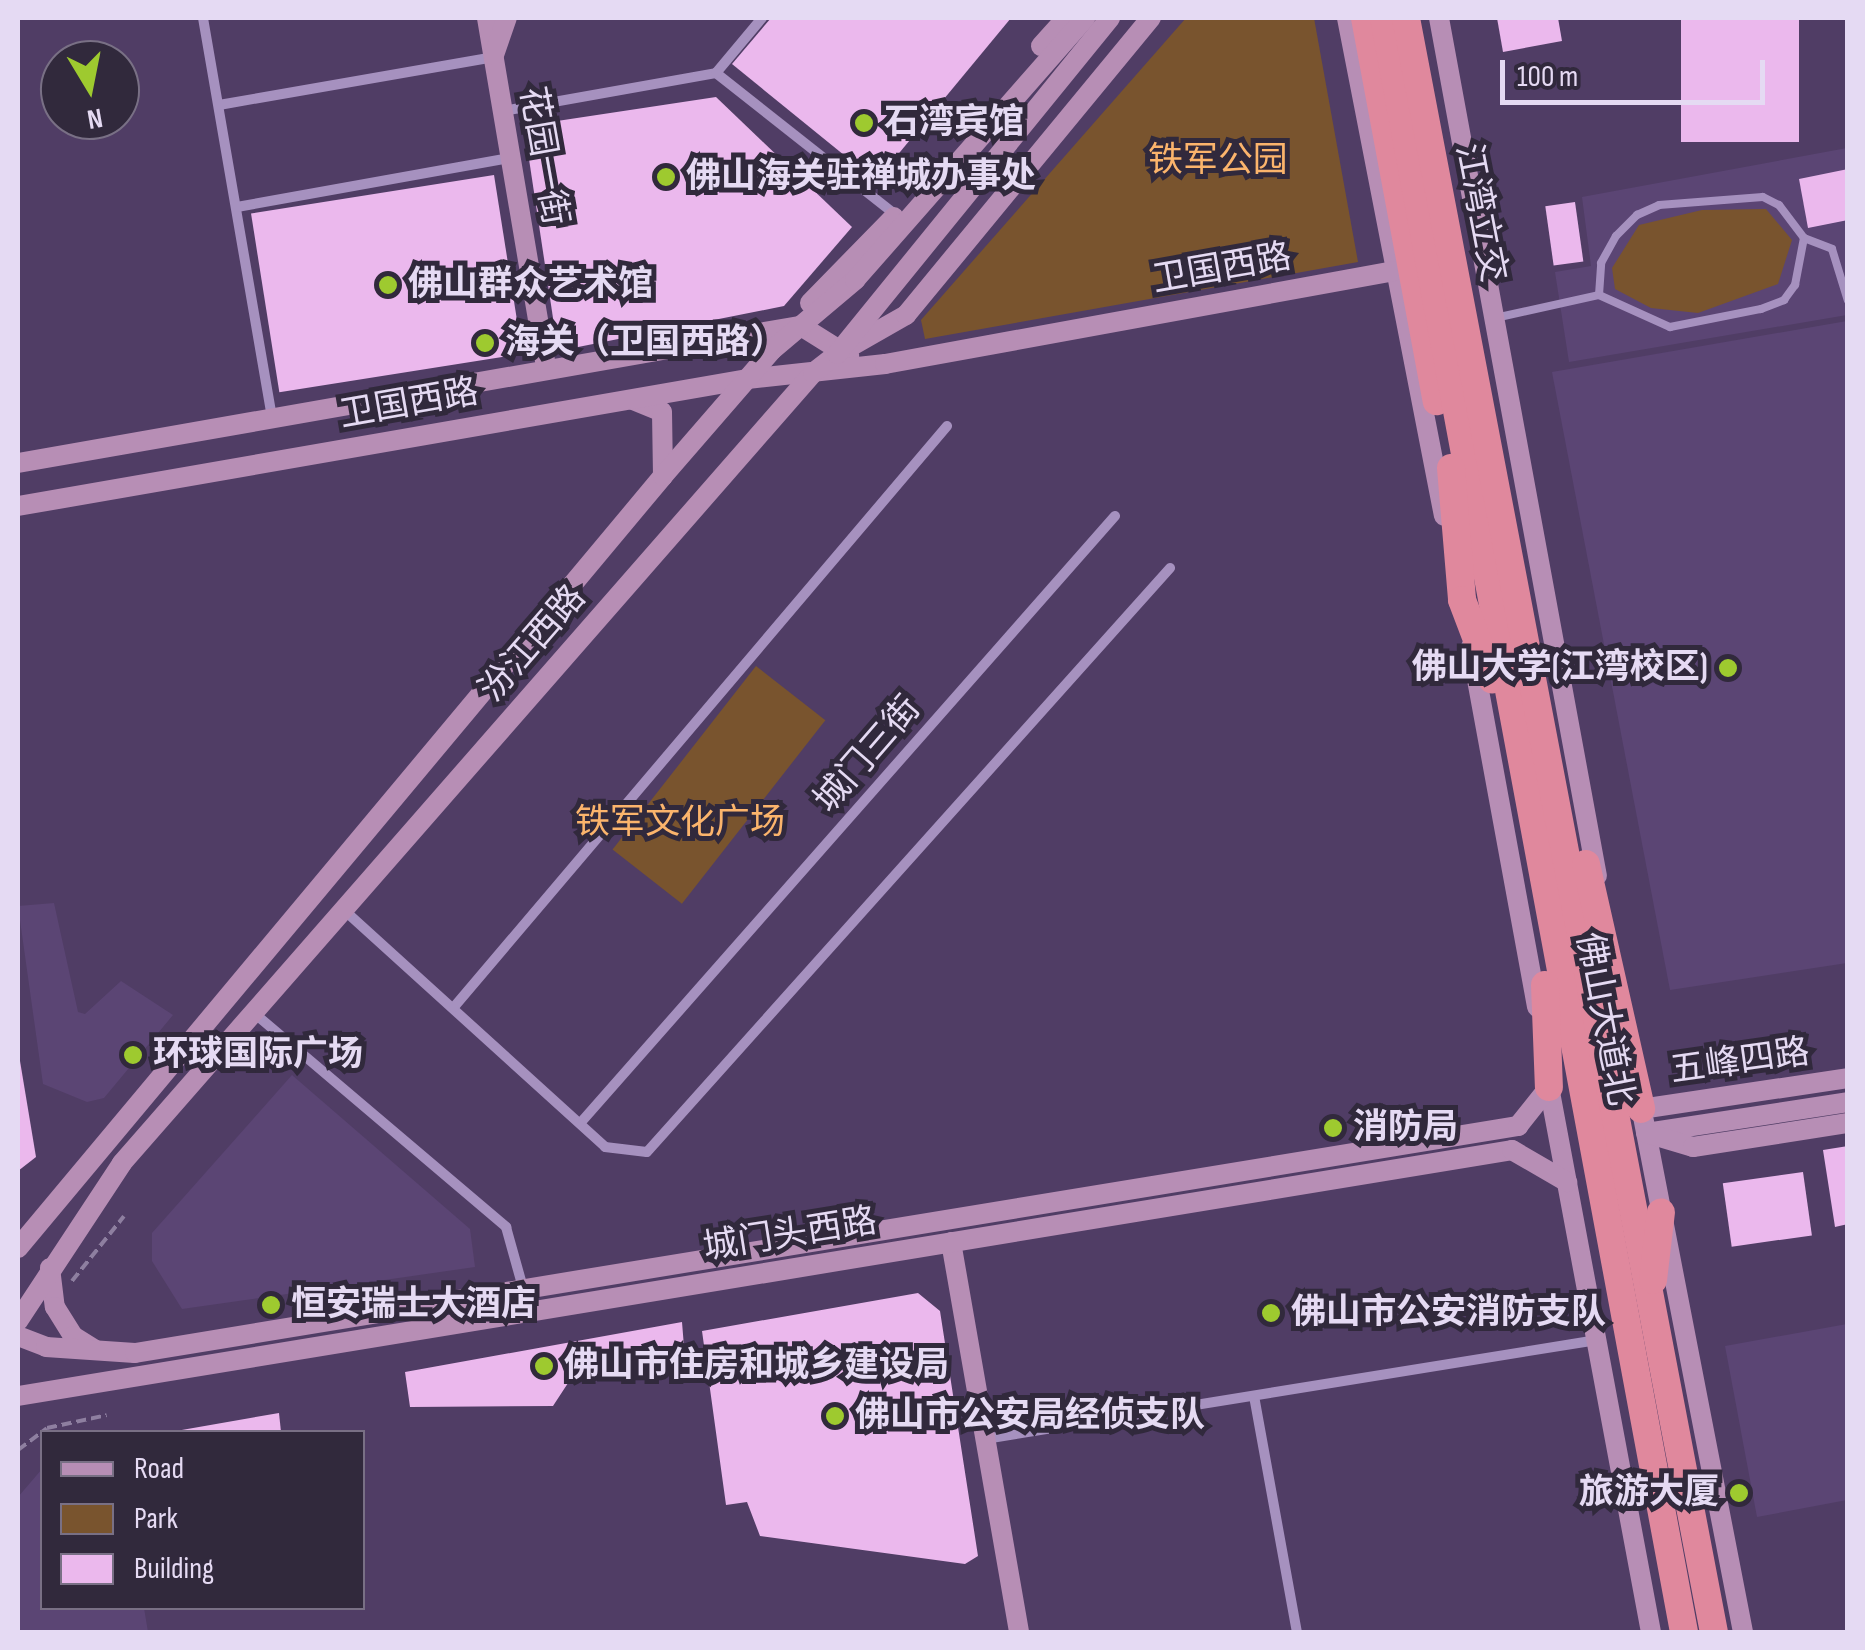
<!DOCTYPE html>
<meta charset="utf-8">
<style>
body{margin:0}
#map{position:relative;width:1865px;height:1650px;overflow:hidden;background:#503d65;font-family:"Sofia Sans Condensed","Noto Sans SC",sans-serif}
div>[style]{position:absolute}
[style*='--x']{left:calc(var(--x)*1px);top:calc(var(--y)*1px);width:calc(var(--w)*1px);rotate:calc(var(--a)*1deg)}
.built>*{inset:0;background:#5b4574}
.green>*{inset:0;background:#79542e;transform-origin:0 0}
.building>*{inset:0;background:#ebb8ed;transform-origin:0 0}
.path>*{height:4px;margin-top:-2px;transform-origin:0;background:repeating-linear-gradient(90deg,#8e7fa0 0 10px,transparent 0 15px)}
.lane>*{height:8px;margin:-4px;padding:0 4px;transform-origin:4px;border-radius:4px;background:#a691bf}
.street>*{height:10px;margin:-5px;padding:0 5px;transform-origin:5px;border-radius:5px;background:#a691bf}
.secondary>*{height:20px;margin:-10px;padding:0 10px;transform-origin:10px;border-radius:10px;background:#b78eb5}
.highway>*{height:28px;margin:-14px;padding:0 14px;transform-origin:14px;border-radius:14px;background:#e0889d}
.dots>*{width:28px;height:28px;translate:-50% -50%;box-sizing:border-box;border:5px solid #31293c;border-radius:50%}
span{translate:-50% -50%;white-space:nowrap;text-align:center;line-height:1.15;-webkit-text-stroke:10px #31293c;paint-order:stroke}
.poi-label{font-size:35px;color:#e5daf3;font-weight:700}
.left{translate:0 -50%;text-align:left}
.right{translate:-100% -50%;text-align:right}
.street-label{font-size:35px;color:#e5daf3}
.park-label{font-size:35px;color:#fbb46c}
.frame{position:absolute;inset:0;border:20px solid #e5daf3;pointer-events:none}
.legend{position:absolute;left:40px;top:1430px;width:325px;height:180px;box-sizing:border-box;background:#31293c;border:2px solid #797085;margin:0;padding:12px 18px;list-style:none;font-size:30px;color:#e5daf3}
.legend li{display:flex;align-items:center;gap:20px;height:50px}
.legend b{width:50px;border:2px solid #797085}
.north{position:absolute;left:40px;top:40px;width:100px;height:100px;box-sizing:border-box;background:#31293c;border:2px solid #797085;border-radius:50%;rotate:170deg;font-size:28px;font-weight:700;line-height:40px;text-align:center;color:#e5daf3}
.north::after{content:'';display:block;margin:auto;width:35px;height:45px;background:#9eca2f;clip-path:polygon(50% 0,100% 100%,50% 72%,0 100%)}
.scale{position:absolute;left:1500px;top:60px;width:265px;height:45px;box-sizing:border-box;border:5px solid #e5daf3;border-top:0;padding-left:12px;font-size:30px;line-height:35px;white-space:nowrap;color:#e5daf3;-webkit-text-stroke:8px #31293c;paint-order:stroke}
</style>
<div id="map">
<div class="built">
<div style="clip-path:polygon(1847px 148px,1847px 315px,1569px 362px,1555px 272px,1591px 266px,1582px 197px)"></div>
<div style="clip-path:polygon(1847px 321px,1847px 963px,1670px 990px,1552px 372px)"></div>
<div style="clip-path:polygon(54px 903px,78px 1012px,85px 1014px,121px 981px,173px 1015px,104px 1098px,87px 1102px,43px 1084px,18px 906px)"></div>
<div style="clip-path:polygon(292px 1075px,470px 1229px,475px 1267px,182px 1309px,152px 1261px,152px 1233px)"></div>
<div style="clip-path:polygon(1847px 1324px,1847px 1500px,1757px 1517px,1725px 1346px)"></div>
<div style="clip-path:polygon(42px 1469px,42px 1608px,144px 1608px,148px 1632px,18px 1632px,18px 1497px)"></div>
</div>
<div class="green">
<div style="clip-path:polygon(1186px 18px,1314px 18px,1358px 262px,925px 339px,921px 320px)"></div>
<div style="clip-path:polygon(1766px 209px,1792px 240px,1778px 284px,1698px 313px,1651px 308px,1615px 289px,1612px 268px,1639px 225px,1702px 210px)"></div>
<div style="left:756px;top:666px;width:88px;height:233px;rotate:38deg"></div>
</div>
<div class="building">
<div style="clip-path:polygon(771px 18px,1011px 18px,876px 181px,732px 64px)"></div>
<div style="clip-path:polygon(1497px 18px,1558px 18px,1562px 41px,1503px 52px)"></div>
<div style="left:1681px;top:18px;width:118px;height:124px"></div>
<div style="clip-path:polygon(716px 97px,852px 227px,784px 306px,558px 351px,524px 126px)"></div>
<div style="clip-path:polygon(1848px 169px,1848px 220px,1808px 228px,1799px 179px)"></div>
<div style="left:494px;top:175px;width:181px;height:246px;rotate:81deg"></div>
<div style="left:1575px;top:202px;width:60px;height:30px;rotate:82deg"></div>
<div style="clip-path:polygon(18px 1049px,36px 1157px,18px 1171px)"></div>
<div style="clip-path:polygon(1848px 1146px,1848px 1224px,1835px 1227px,1823px 1150px)"></div>
<div style="left:1803px;top:1172px;width:64px;height:81px;rotate:82deg"></div>
<div style="clip-path:polygon(918px 1293px,940px 1311px,978px 1556px,965px 1564px,760px 1536px,747px 1502px,726px 1505px,702px 1331px)"></div>
<div style="clip-path:polygon(682px 1322px,685px 1359px,570px 1380px,553px 1406px,410px 1407px,405px 1372px)"></div>
<div style="clip-path:polygon(279px 1413px,281px 1432px,177px 1432px,176px 1431px)"></div>
</div>
<div class="path">
<div style="--x:72;--y:1281;--w:83;--a:-51.3"></div>
<div style="--x:18;--y:1450;--w:36;--a:-37"></div>
<div style="--x:47;--y:1428;--w:61;--a:-12.2"></div>
</div>
<div class="lane">
<div style="--x:1599;--y:295;--w:32;--a:-86"></div>
<div style="--x:1601;--y:263;--w:31;--a:-61"></div>
<div style="--x:1616;--y:236;--w:30;--a:-45"></div>
<div style="--x:1637;--y:215;--w:24;--a:-24"></div>
<div style="--x:1659;--y:205;--w:104;--a:-4.4"></div>
<div style="--x:1763;--y:197;--w:18;--a:27"></div>
<div style="--x:1779;--y:205;--w:41;--a:52.9"></div>
<div style="--x:1495;--y:318;--w:107;--a:-12.5"></div>
<div style="--x:1599;--y:295;--w:78;--a:24.3"></div>
<div style="--x:1670;--y:327;--w:93;--a:-11.2"></div>
<div style="--x:1761;--y:309;--w:25;--a:-21"></div>
<div style="--x:1784;--y:300;--w:19;--a:-54"></div>
<div style="--x:1795;--y:285;--w:48;--a:-79.2"></div>
<div style="--x:1804;--y:238;--w:30;--a:21"></div>
<div style="--x:1832;--y:249;--w:54;--a:72.9"></div>
</div>
<div class="street">
<div style="--x:203;--y:18;--w:404;--a:80.2"></div>
<div style="--x:716;--y:73;--w:229;--a:38.3"></div>
<div style="--x:219;--y:105;--w:278;--a:-9.9"></div>
<div style="--x:503;--y:111;--w:216;--a:-10.1"></div>
<div style="--x:716;--y:73;--w:72;--a:-50.1"></div>
<div style="--x:237;--y:207;--w:277;--a:-10.2"></div>
<div style="--x:344;--y:910;--w:353;--a:42.2"></div>
<div style="--x:605;--y:1147;--w:42;--a:6.8"></div>
<div style="--x:647;--y:1152;--w:784;--a:-48.15"></div>
<div style="--x:454;--y:1007;--w:762;--a:-49.68"></div>
<div style="--x:254;--y:1013;--w:331;--a:40.3"></div>
<div style="--x:506;--y:1227;--w:63;--a:74.4"></div>
<div style="--x:583;--y:1120;--w:805;--a:-48.63"></div>
<div style="--x:1254;--y:1396;--w:240;--a:79.7"></div>
<div style="--x:985;--y:1439;--w:620;--a:-9.19"></div>
</div>
<div class="secondary">
<div style="--x:487;--y:18;--w:354;--a:80.4"></div>
<div style="--x:1347;--y:18;--w:507;--a:78.98"></div>
<div style="--x:1439;--y:18;--w:872;--a:79.57"></div>
<div style="--x:1041;--y:46;--w:38;--a:-48"></div>
<div style="--x:494;--y:55;--w:39;--a:-71"></div>
<div style="--x:810;--y:303;--w:120;--a:-45.7"></div>
<div style="--x:801;--y:326;--w:57;--a:32"></div>
<div style="--x:848;--y:348;--w:67;--a:-29.6"></div>
<div style="--x:906;--y:315;--w:385;--a:-50.5"></div>
<div style="--x:633;--y:400;--w:31;--a:22"></div>
<div style="--x:662;--y:412;--w:64;--a:89.1"></div>
<div style="--x:18;--y:463;--w:793;--a:-9.95"></div>
<div style="--x:18;--y:506;--w:740;--a:-9.88"></div>
<div style="--x:747;--y:379;--w:139;--a:-6.2"></div>
<div style="--x:885;--y:364;--w:517;--a:-10.35"></div>
<div style="--x:1471;--y:647;--w:366;--a:79.6"></div>
<div style="--x:1547;--y:1076;--w:566;--a:79.41"></div>
<div style="--x:1639;--y:1096;--w:546;--a:79.02"></div>
<div style="--x:1641;--y:1109;--w:209;--a:-8.5"></div>
<div style="--x:1653;--y:1132;--w:197;--a:-8.7"></div>
<div style="--x:1646;--y:1133;--w:49;--a:16.6"></div>
<div style="--x:1693;--y:1147;--w:157;--a:-8.8"></div>
<div style="--x:951;--y:1242;--w:396;--a:80.1"></div>
<div style="--x:18;--y:1248;--w:1006;--a:-50.12"></div>
<div style="--x:663;--y:476;--w:167;--a:-49.1"></div>
<div style="--x:772;--y:350;--w:109;--a:-40.1"></div>
<div style="--x:855;--y:280;--w:349;--a:-48.7"></div>
<div style="--x:50;--y:1268;--w:39;--a:83"></div>
<div style="--x:55;--y:1307;--w:34;--a:58"></div>
<div style="--x:73;--y:1336;--w:26;--a:32"></div>
<div style="--x:18;--y:1321;--w:189;--a:-56.6"></div>
<div style="--x:122;--y:1163;--w:1050;--a:-48.82"></div>
<div style="--x:813;--y:373;--w:31;--a:-38"></div>
<div style="--x:837;--y:354;--w:433;--a:-50.9"></div>
<div style="--x:18;--y:1336;--w:30;--a:21"></div>
<div style="--x:46;--y:1347;--w:89;--a:3.9"></div>
<div style="--x:135;--y:1353;--w:1402;--a:-9.32"></div>
<div style="--x:1518;--y:1126;--w:50;--a:-51.5"></div>
<div style="--x:18;--y:1396;--w:1514;--a:-9.35"></div>
<div style="--x:1512;--y:1150;--w:64;--a:30.2"></div>
</div>
<div class="highway">
<div style="--x:1365;--y:18;--w:390;--a:79.4"></div>
<div style="--x:1384;--y:18;--w:1642;--a:79.47"></div>
<div style="--x:1406;--y:18;--w:1643;--a:79.2"></div>
<div style="--x:1451;--y:468;--w:132;--a:85.2"></div>
<div style="--x:1462;--y:600;--w:85;--a:69.2"></div>
<div style="--x:1586;--y:864;--w:251;--a:77.3"></div>
<div style="--x:1545;--y:985;--w:102;--a:87.8"></div>
<div style="--x:1653;--y:1280;--w:68;--a:-83.3"></div>
</div>
<div class="dots">
<div style="left:864px;top:123px;background:#9eca2f"></div>
<div style="left:666px;top:177px;background:#9eca2f"></div>
<div style="left:388px;top:285px;background:#9eca2f"></div>
<div style="left:485px;top:343px;background:#9eca2f"></div>
<div style="left:1728px;top:668px;background:#9eca2f"></div>
<div style="left:133px;top:1055px;background:#9eca2f"></div>
<div style="left:1333px;top:1128px;background:#9eca2f"></div>
<div style="left:271px;top:1305px;background:#9eca2f"></div>
<div style="left:1271px;top:1313px;background:#9eca2f"></div>
<div style="left:544px;top:1366px;background:#9eca2f"></div>
<div style="left:835px;top:1416px;background:#9eca2f"></div>
<div style="left:1739px;top:1493px;background:#9eca2f"></div>
</div>
<div class="poi-label">
<span class="left" style="left:884px;top:123px">石湾宾馆</span>
<span class="left" style="left:686px;top:177px">佛山海关驻禅城办事处</span>
<span class="left" style="left:408px;top:285px">佛山群众艺术馆</span>
<span class="left" style="left:505px;top:343px">海关（卫国西路）</span>
<span class="right" style="left:1708px;top:668px">佛山大学(江湾校区)</span>
<span class="left" style="left:153px;top:1055px">环球国际广场</span>
<span class="left" style="left:1353px;top:1128px">消防局</span>
<span class="left" style="left:291px;top:1305px">恒安瑞士大酒店</span>
<span class="left" style="left:1291px;top:1313px">佛山市公安消防支队</span>
<span class="left" style="left:564px;top:1366px">佛山市住房和城乡建设局</span>
<span class="left" style="left:855px;top:1416px">佛山市公安局经侦支队</span>
<span class="right" style="left:1719px;top:1493px">旅游大厦</span>
</div>
<div class="street-label">
<span style="left:543px;top:156px;rotate:80deg">花园一街</span>
<span style="left:1480px;top:213px;rotate:79deg">江湾立交</span>
<span style="left:1222px;top:269px;rotate:-10deg">卫国西路</span>
<span style="left:409px;top:404px;rotate:-10deg">卫国西路</span>
<span style="left:533px;top:644px;rotate:-49deg">汾江西路</span>
<span style="left:868px;top:755px;rotate:-49deg">城门三街</span>
<span style="left:1604px;top:1019px;rotate:79deg">佛山大道北</span>
<span style="left:1740px;top:1062px;rotate:-8deg">五峰四路</span>
<span style="left:790px;top:1235px;rotate:-9deg">城门头西路</span>
</div>
<div class="park-label">
<span style="left:1218px;top:161px">铁军公园</span>
<span style="left:680px;top:823px">铁军文化广场</span>
</div>
<div class="frame"></div>
<ul class="legend">
<li><b style="height:12px;background:#b78eb5"></b>Road</li>
<li><b style="height:28px;background:#79542e"></b>Park</li>
<li><b style="height:28px;background:#ebb8ed"></b>Building</li>
</ul>
<div class="north">N</div>
<div class="scale">100 m</div>
</div>
